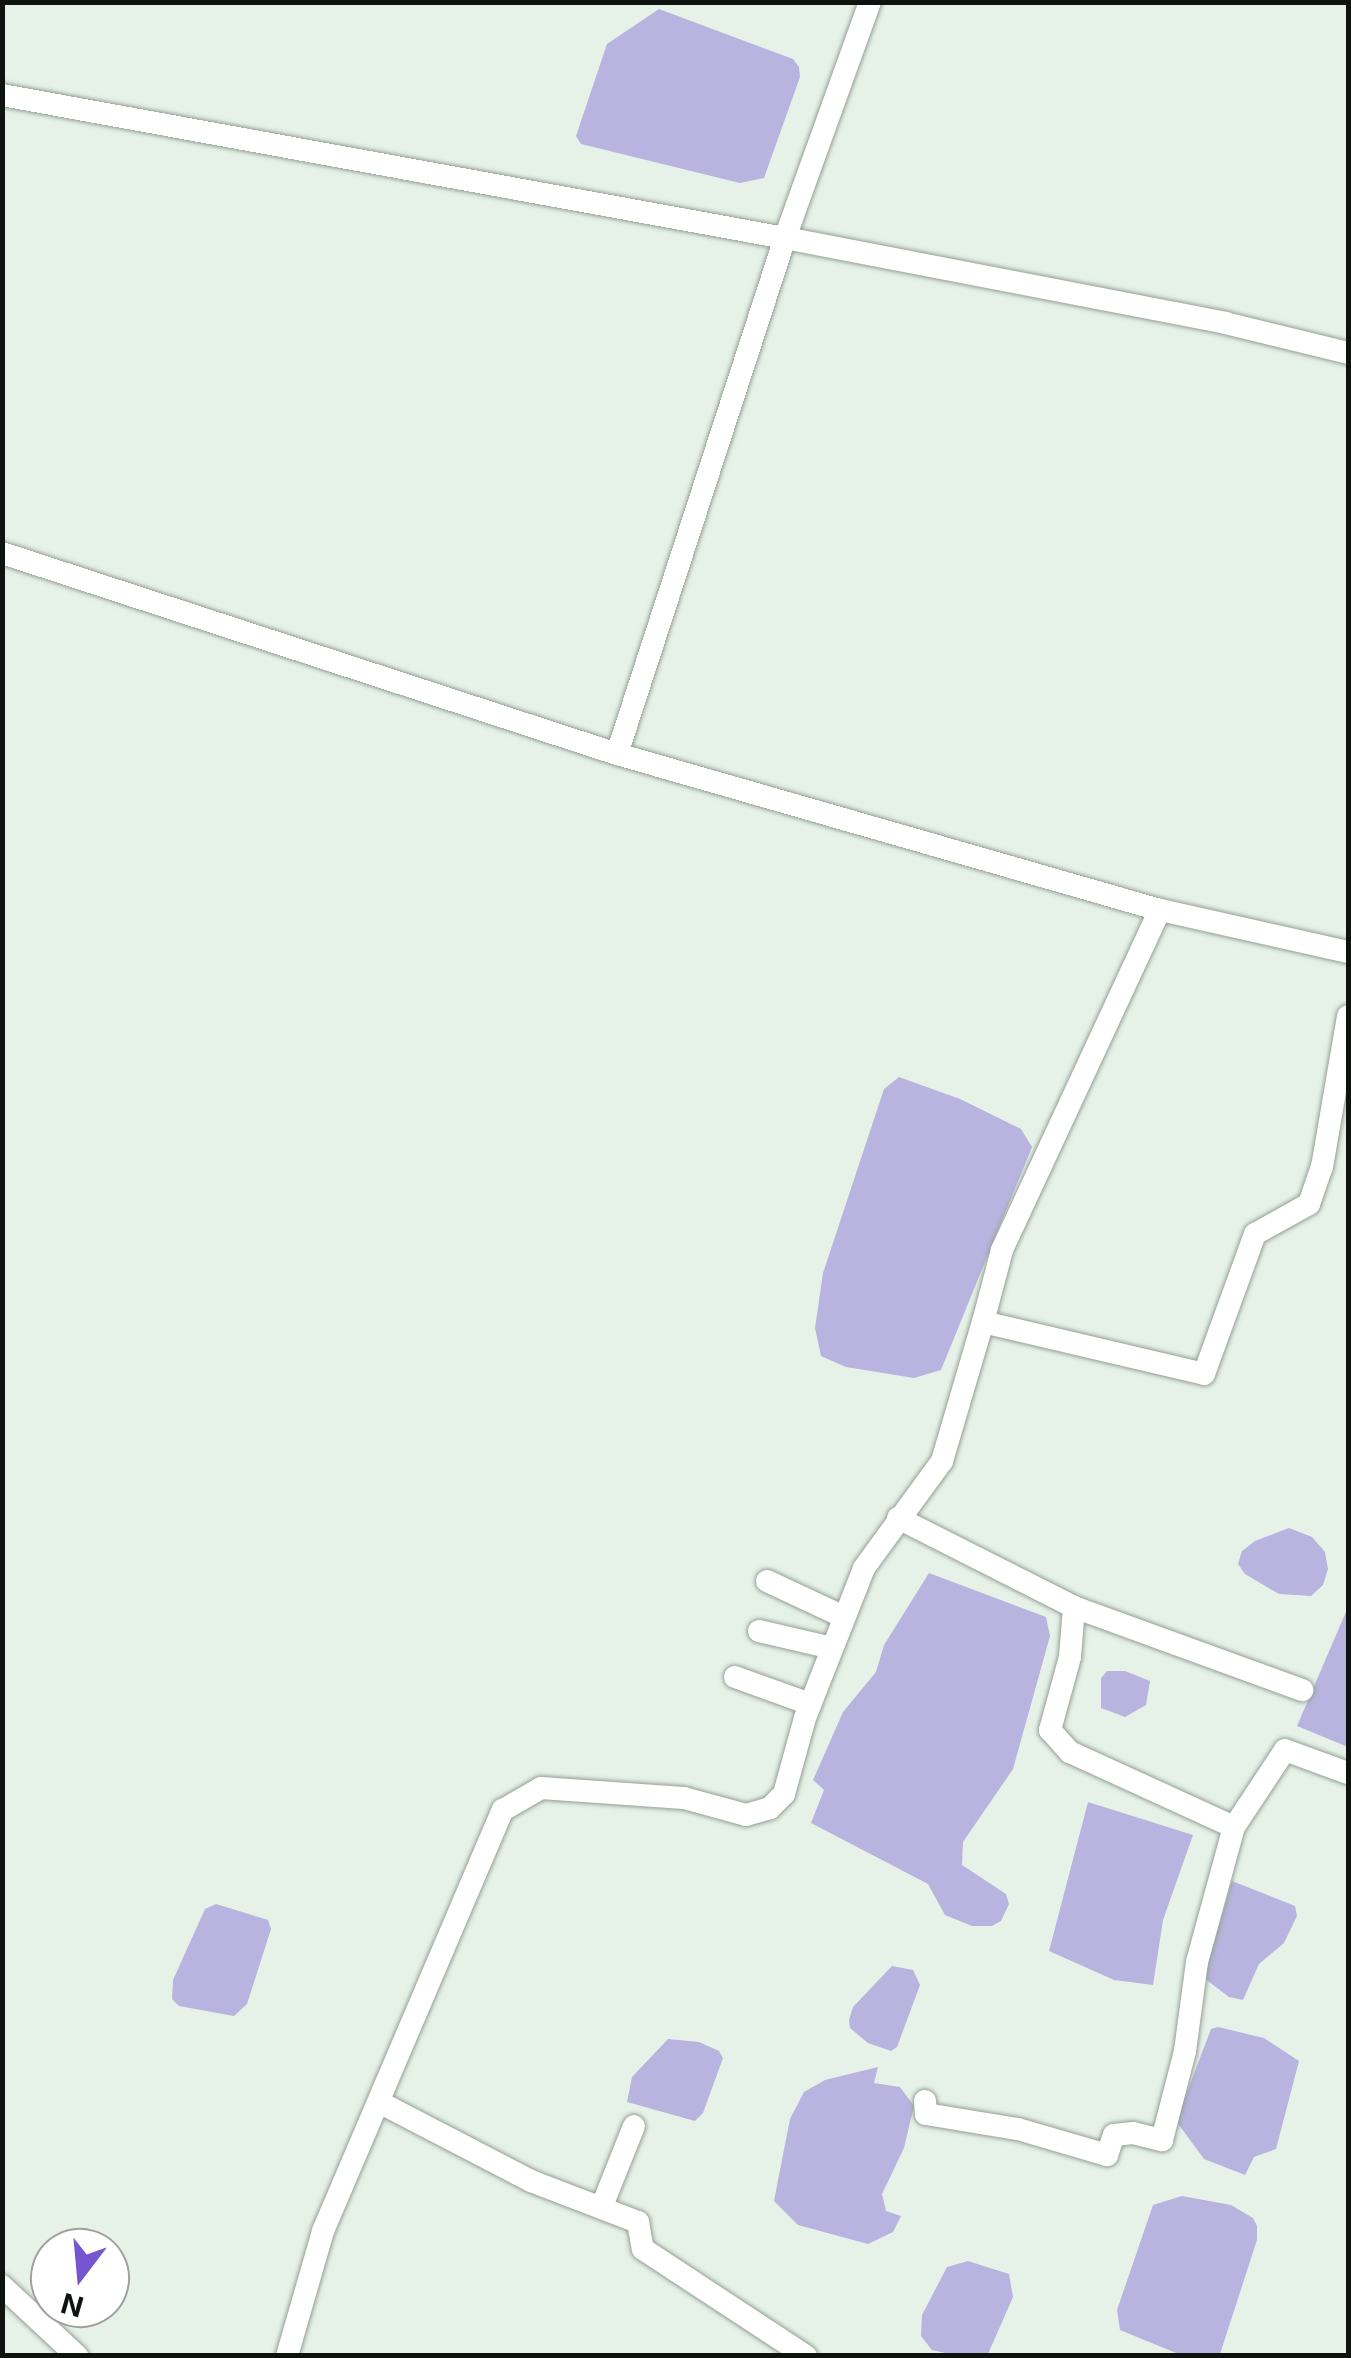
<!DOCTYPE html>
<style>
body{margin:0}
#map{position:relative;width:1351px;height:2358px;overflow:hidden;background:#e6f2e7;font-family:Inter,sans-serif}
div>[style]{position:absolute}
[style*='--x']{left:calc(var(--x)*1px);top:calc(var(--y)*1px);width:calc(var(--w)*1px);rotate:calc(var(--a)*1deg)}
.water>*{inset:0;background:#b9b3df}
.roads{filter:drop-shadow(0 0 2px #949f95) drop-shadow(0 0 2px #949f95)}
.minor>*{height:22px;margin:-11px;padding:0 11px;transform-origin:11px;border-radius:11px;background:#fff}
span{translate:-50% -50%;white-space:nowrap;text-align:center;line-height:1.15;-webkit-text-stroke:9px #fff;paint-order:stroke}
.frame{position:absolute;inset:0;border:5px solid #0f1310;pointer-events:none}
.north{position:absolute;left:30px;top:2228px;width:100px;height:100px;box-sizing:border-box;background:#fff;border:2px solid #9fa19f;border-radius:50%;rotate:196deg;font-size:28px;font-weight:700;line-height:40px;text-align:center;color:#0f1310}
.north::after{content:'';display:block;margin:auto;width:35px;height:45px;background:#7656d0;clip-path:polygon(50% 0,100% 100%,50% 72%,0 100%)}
</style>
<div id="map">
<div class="water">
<div style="clip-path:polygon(659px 9px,793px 59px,799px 67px,800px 77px,764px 178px,740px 183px,581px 144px,576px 136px,607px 44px)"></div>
<div style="clip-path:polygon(899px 1077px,960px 1099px,1021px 1129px,1032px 1147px,941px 1370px,914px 1378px,846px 1367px,821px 1356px,815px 1328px,823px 1273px,884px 1089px)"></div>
<div style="clip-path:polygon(1289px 1528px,1312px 1537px,1325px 1552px,1328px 1569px,1323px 1585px,1311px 1596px,1279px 1594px,1245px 1574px,1238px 1564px,1242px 1551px,1255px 1541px)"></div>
<div style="clip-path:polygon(929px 1573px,1046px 1617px,1050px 1636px,1013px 1769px,963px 1842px,962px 1865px,1006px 1894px,1009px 1904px,1001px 1921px,992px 1926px,972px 1926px,945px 1915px,928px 1884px,811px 1823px,824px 1790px,813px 1780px,843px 1712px,876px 1672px,884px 1645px)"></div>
<div style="clip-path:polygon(1348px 1607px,1348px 1747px,1297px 1726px)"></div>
<div style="clip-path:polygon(1107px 1671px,1125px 1671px,1150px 1681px,1146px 1705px,1125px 1717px,1101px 1708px,1101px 1678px)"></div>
<div style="clip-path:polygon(1088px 1802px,1193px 1835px,1163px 1920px,1153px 1985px,1114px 1980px,1049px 1951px)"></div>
<div style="clip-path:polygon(1232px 1881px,1295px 1906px,1297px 1916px,1284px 1943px,1259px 1964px,1243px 2000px,1229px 1997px,1204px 1978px)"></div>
<div style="clip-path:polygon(216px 1904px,268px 1920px,271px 1929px,247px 2004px,234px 2016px,179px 2006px,172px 1999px,173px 1980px,205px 1909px)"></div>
<div style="clip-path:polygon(892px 1966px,913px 1970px,920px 1985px,897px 2047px,891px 2051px,868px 2043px,850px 2028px,849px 2020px,853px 2007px)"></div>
<div style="clip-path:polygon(1218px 2027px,1264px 2038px,1299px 2061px,1276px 2149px,1254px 2157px,1245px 2175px,1204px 2159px,1176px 2121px,1211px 2029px)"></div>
<div style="clip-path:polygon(668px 2039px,699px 2042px,719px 2051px,723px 2058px,703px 2113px,695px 2121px,627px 2102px,632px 2077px)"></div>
<div style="clip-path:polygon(878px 2067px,874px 2083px,900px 2087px,914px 2106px,904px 2148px,882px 2194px,886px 2211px,901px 2216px,893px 2232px,868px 2244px,798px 2225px,774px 2201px,790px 2119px,804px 2092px,825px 2080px)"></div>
<div style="clip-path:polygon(1182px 2196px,1231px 2205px,1253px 2218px,1257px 2226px,1257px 2240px,1220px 2354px,1215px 2355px,1181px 2355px,1120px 2330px,1117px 2310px,1153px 2205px)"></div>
<div style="clip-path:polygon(968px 2261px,1009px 2274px,1013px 2297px,988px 2354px,954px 2355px,932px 2350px,921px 2336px,922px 2315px,947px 2267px)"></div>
</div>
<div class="roads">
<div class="minor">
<div style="--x:2;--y:95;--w:796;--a:10.35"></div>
<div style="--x:785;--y:238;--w:448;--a:10.9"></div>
<div style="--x:1225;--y:323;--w:127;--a:13.7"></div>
<div style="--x:2;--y:553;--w:647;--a:18.1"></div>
<div style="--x:617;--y:754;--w:565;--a:16.03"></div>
<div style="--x:1160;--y:910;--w:193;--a:12.6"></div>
<div style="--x:617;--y:754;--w:543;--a:-71.97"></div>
<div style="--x:785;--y:238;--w:251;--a:-70.2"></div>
<div style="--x:983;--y:1322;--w:74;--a:-75.2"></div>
<div style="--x:1002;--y:1250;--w:375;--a:-65.1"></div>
<div style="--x:898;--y:1518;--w:197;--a:26.8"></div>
<div style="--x:1074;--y:1607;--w:50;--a:94.6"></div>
<div style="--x:1070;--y:1657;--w:76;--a:105.3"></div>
<div style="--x:1050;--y:1730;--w:30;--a:48"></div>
<div style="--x:1070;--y:1752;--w:180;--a:24.6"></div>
<div style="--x:767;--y:1581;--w:85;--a:25.1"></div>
<div style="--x:1074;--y:1607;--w:243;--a:20"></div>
<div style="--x:759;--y:1631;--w:75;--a:13.1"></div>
<div style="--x:735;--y:1677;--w:80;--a:19.8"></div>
<div style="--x:925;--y:2101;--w:13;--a:86"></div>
<div style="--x:926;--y:2114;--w:93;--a:9.3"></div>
<div style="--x:1018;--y:2129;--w:93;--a:16.3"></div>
<div style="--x:1107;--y:2155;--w:21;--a:-71"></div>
<div style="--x:1114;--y:2135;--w:19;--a:-6"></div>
<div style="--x:1133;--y:2133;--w:30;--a:14"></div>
<div style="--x:1162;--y:2140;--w:92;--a:-75.5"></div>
<div style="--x:1185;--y:2051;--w:90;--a:-82.3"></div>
<div style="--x:1197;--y:1962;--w:140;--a:-74.7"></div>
<div style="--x:1234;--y:1827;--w:92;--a:-56.5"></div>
<div style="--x:1285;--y:1750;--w:67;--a:20.1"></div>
<div style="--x:381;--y:2103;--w:169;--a:27.5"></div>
<div style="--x:531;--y:2181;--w:115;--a:21"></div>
<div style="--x:638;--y:2222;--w:27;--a:80"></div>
<div style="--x:643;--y:2249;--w:195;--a:33.3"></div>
<div style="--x:602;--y:2206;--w:86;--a:-68.2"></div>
<div style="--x:2;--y:2286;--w:103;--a:43"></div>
<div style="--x:287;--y:2356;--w:130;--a:-73.9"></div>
<div style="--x:323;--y:2231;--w:458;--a:-66.9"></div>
<div style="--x:503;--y:1810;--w:44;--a:-30.1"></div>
<div style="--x:541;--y:1788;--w:143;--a:4"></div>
<div style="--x:684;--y:1798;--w:64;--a:15.3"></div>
<div style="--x:746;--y:1815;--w:25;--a:-16"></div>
<div style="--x:770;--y:1808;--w:20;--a:-45"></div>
<div style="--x:784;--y:1794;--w:79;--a:-74.6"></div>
<div style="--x:805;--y:1718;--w:161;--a:-68.5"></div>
<div style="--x:864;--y:1568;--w:132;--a:-53.9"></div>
<div style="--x:942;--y:1461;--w:145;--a:-73.6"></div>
<div style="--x:983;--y:1322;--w:227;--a:13.2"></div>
<div style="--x:1204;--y:1374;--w:149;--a:-70"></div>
<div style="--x:1255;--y:1234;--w:62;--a:-29.1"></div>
<div style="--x:1309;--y:1204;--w:39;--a:-71"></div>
<div style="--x:1322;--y:1167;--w:153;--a:-80.2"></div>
</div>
</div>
<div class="frame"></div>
<div class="north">N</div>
</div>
